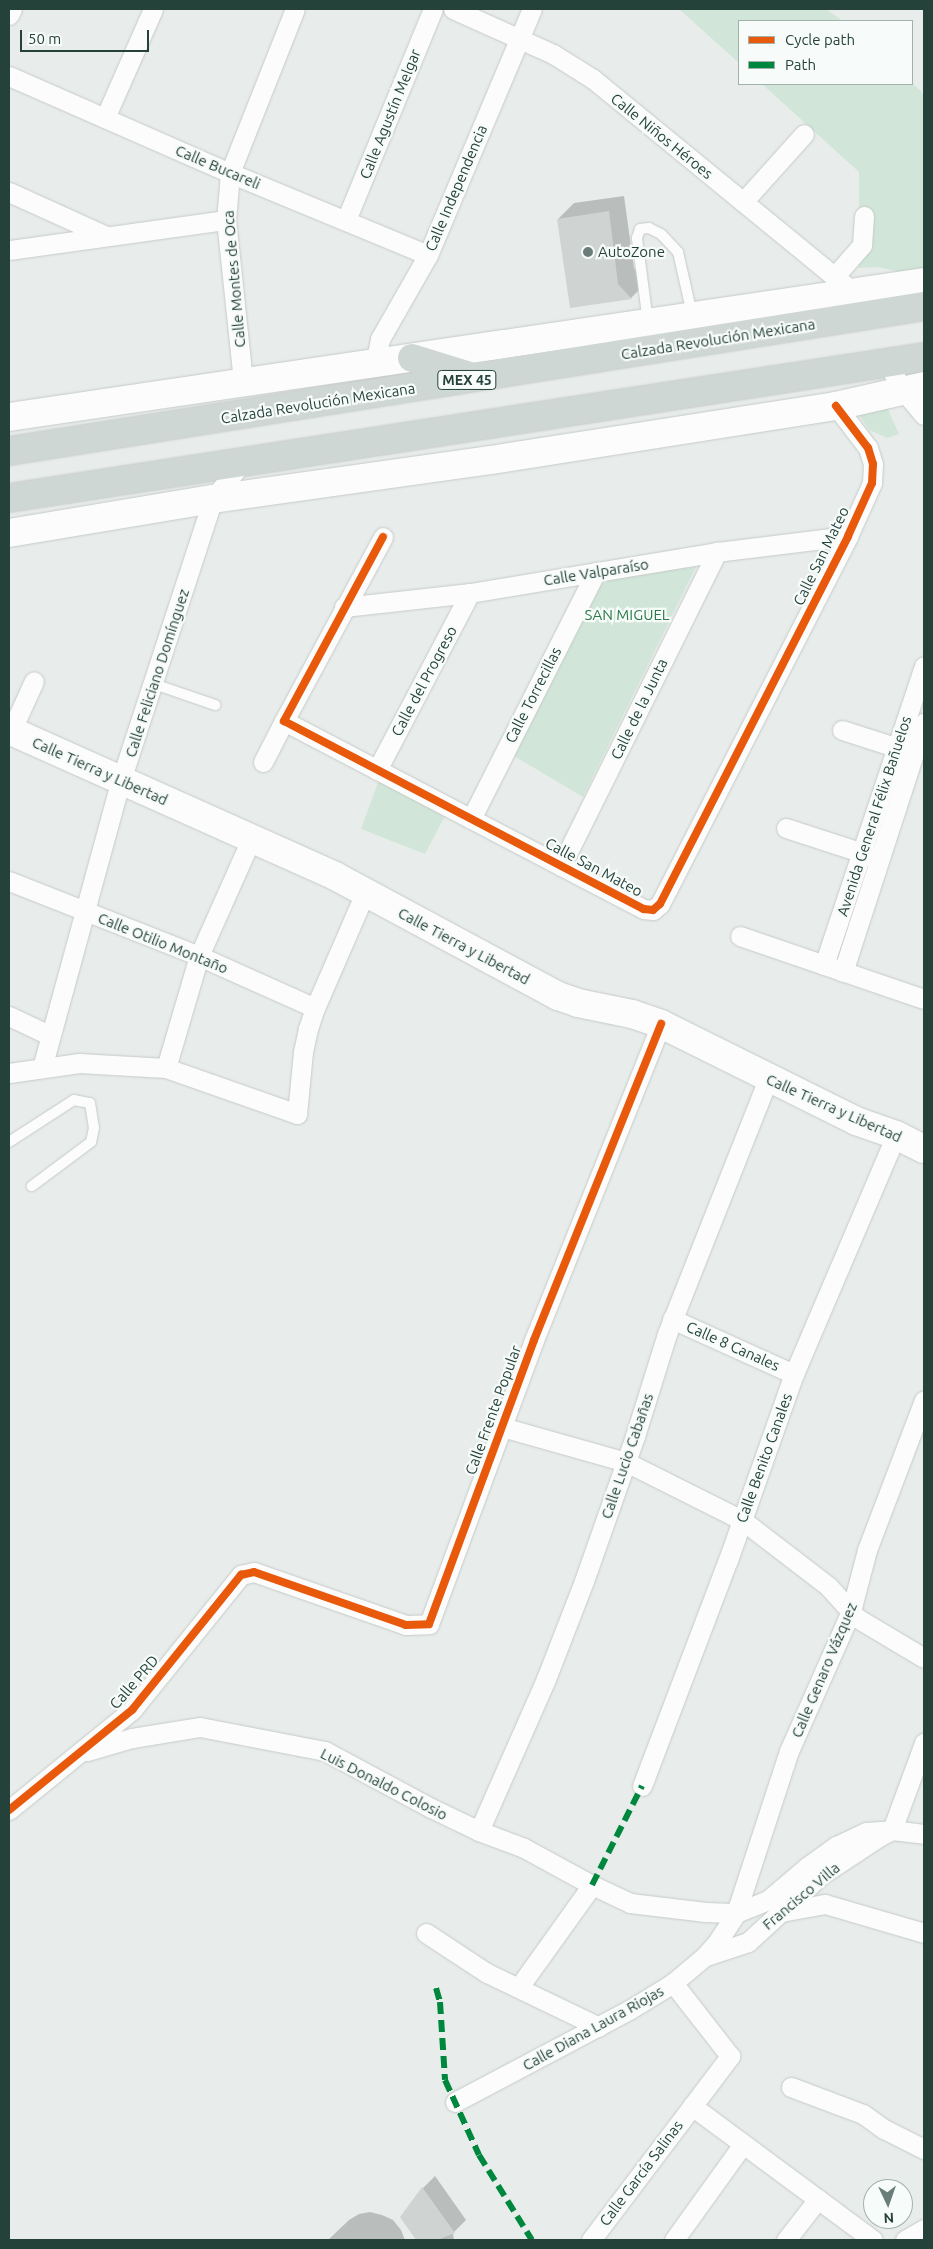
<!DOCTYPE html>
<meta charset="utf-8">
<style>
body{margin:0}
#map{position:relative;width:933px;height:2249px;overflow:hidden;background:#e8edeb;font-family:Ubuntu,sans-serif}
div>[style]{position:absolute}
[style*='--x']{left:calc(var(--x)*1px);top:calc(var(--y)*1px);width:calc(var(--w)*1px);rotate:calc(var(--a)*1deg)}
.green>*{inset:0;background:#d1e6d8}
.shadow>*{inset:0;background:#0003}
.building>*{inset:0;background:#cfd4d2}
.roads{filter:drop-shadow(0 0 1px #c5cac8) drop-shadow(0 0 1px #c5cac8)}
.lane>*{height:10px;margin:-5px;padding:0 5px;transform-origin:5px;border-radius:5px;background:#fcfcfc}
.street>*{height:19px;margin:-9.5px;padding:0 9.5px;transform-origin:9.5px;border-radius:9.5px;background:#fcfcfc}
.secondary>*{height:28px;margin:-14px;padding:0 14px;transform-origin:14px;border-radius:14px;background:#fcfcfc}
.primary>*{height:28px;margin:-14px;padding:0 14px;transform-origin:14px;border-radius:14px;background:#cfd7d5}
.quiet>*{height:6px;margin-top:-3px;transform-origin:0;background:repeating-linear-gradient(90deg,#00873e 0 12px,transparent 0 18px)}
.cycleway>*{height:8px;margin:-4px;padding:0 4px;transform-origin:4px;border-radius:4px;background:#e8590c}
.dots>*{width:14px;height:14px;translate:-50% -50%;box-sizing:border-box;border:2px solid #f7fbf9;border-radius:50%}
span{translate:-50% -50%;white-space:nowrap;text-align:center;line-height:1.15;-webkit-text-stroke:4.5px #f7fbf9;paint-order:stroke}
.shield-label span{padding:1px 4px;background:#f7fbf9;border:1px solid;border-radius:4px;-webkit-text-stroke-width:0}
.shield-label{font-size:14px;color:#24423a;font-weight:700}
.street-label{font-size:15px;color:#24423a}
.poi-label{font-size:15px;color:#24423a}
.left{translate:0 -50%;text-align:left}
.park-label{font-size:15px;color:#2d7a4b}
.frame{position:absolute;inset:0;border:10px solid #24423a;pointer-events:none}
.legend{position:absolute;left:738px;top:20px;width:175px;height:65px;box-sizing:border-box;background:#f7fbf9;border:1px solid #a3b1ad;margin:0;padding:6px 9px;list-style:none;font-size:15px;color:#24423a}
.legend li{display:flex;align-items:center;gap:10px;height:25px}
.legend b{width:25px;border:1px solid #a3b1ad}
.north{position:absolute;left:863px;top:2179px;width:50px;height:50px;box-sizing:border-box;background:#f7fbf9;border:1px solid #a3b1ad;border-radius:50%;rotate:177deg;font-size:14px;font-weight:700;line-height:20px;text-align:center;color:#24423a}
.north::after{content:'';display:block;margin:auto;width:18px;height:22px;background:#697e78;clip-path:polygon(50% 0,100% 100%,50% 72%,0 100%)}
.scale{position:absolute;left:20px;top:30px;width:129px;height:22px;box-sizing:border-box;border:2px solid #24423a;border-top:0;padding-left:6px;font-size:15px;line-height:18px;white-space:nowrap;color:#24423a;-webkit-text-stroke:4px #f7fbf9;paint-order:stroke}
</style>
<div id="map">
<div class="green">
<div style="clip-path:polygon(679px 9px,826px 9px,843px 21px,739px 21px,739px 63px)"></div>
<div style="clip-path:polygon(912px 83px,922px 92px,924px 98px,924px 274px,912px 274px,877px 267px,859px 268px,859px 172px,762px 84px)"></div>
<div style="clip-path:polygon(886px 405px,899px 434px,887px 438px,869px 430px,858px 413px)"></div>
<div style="clip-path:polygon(696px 567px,583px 797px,514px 756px,602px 575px)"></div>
<div style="clip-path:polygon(380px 777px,446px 814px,425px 854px,361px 829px)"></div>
</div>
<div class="shadow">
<div style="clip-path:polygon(624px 196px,634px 268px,647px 282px,631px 298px,571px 306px,558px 219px,574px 203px)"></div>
<div style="clip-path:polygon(435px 2176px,466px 2220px,453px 2233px,454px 2240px,417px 2240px,402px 2217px,423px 2188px)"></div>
<div style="clip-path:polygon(370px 2212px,382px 2215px,393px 2220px,401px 2230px,405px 2240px,328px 2240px,349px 2220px,359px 2214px)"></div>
</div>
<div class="building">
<div style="clip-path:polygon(609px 211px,618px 284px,632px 299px,570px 308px,557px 219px)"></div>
<div style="clip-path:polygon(422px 2187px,455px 2233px,437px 2240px,416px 2240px,400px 2217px)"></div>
</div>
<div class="roads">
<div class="lane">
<div style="--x:648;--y:322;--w:85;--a:-97.5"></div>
<div style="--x:637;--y:238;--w:9;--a:-72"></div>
<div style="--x:640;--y:229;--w:9;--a:-6"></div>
<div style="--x:649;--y:228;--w:13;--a:27"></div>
<div style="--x:661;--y:234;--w:25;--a:47"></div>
<div style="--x:678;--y:252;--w:64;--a:77.3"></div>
<div style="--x:154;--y:684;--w:65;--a:19"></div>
<div style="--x:9;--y:1142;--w:77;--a:-32.9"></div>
<div style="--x:74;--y:1100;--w:16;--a:11"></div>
<div style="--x:90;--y:1103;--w:25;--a:81"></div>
<div style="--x:94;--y:1128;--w:14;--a:102"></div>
<div style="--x:91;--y:1142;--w:74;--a:143.3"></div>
</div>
<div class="street">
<div style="--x:453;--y:9;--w:110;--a:24.2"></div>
<div style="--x:553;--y:54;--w:47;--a:32"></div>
<div style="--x:593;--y:79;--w:335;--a:39.3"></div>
<div style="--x:9;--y:15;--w:7;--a:-63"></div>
<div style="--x:9;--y:76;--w:241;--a:23.7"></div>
<div style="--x:230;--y:173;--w:214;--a:22.5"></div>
<div style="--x:105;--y:118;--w:119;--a:-66.2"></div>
<div style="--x:9;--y:192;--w:107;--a:24.4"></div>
<div style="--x:743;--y:202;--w:91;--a:-48.1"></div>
<div style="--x:346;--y:220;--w:228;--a:-67.6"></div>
<div style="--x:9;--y:250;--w:219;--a:-7.9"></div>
<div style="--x:834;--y:277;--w:43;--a:-48.8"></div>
<div style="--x:862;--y:245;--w:29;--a:-86"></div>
<div style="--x:887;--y:362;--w:31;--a:61"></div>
<div style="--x:902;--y:389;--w:34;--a:50"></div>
<div style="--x:375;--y:363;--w:25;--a:-78"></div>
<div style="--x:380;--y:339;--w:97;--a:-60.3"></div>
<div style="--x:428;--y:255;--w:267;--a:-67.1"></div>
<div style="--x:243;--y:381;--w:162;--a:-96"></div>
<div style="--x:226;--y:220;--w:47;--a:-85.1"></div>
<div style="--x:230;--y:173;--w:176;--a:-68.4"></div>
<div style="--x:383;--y:537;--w:209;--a:118.3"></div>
<div style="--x:284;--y:721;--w:406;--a:27.6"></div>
<div style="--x:644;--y:909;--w:9;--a:6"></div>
<div style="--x:653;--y:910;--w:9;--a:-41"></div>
<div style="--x:660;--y:904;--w:413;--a:-62.9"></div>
<div style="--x:848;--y:536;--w:58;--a:-65.6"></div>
<div style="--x:872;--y:483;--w:19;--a:-87"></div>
<div style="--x:873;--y:464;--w:17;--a:-107"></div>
<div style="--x:868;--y:448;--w:53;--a:-127.3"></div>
<div style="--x:344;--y:607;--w:127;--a:-6.3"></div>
<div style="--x:470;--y:593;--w:250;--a:-9.4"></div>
<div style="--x:717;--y:552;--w:132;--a:-7"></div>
<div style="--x:842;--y:730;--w:68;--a:17.9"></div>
<div style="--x:9;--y:736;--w:60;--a:-65.6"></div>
<div style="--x:263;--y:762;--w:46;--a:-62.9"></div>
<div style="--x:377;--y:770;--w:200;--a:-62.3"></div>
<div style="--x:471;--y:819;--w:277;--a:-63.2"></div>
<div style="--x:786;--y:828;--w:94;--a:18"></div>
<div style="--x:561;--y:866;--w:351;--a:-63.6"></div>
<div style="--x:9;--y:881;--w:204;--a:21.5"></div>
<div style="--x:199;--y:956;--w:127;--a:24.1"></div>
<div style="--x:740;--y:936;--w:194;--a:18.9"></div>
<div style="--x:824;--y:965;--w:315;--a:-71.5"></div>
<div style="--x:843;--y:972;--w:262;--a:-72"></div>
<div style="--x:9;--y:1016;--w:44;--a:25.4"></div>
<div style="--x:42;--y:1068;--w:299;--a:-74.7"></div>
<div style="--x:121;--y:780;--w:296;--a:-71.9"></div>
<div style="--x:213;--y:499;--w:48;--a:-51.7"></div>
<div style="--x:166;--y:1068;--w:117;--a:-73.6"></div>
<div style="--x:199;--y:956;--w:128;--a:-66"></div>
<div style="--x:9;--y:1073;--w:71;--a:-8.1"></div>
<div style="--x:79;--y:1063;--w:87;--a:3.3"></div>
<div style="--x:166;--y:1068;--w:139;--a:19.3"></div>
<div style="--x:297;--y:1114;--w:62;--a:-84.5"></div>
<div style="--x:303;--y:1052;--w:24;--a:-78"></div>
<div style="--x:308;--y:1029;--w:22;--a:-72"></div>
<div style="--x:315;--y:1008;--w:125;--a:-66.5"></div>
<div style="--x:672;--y:1319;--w:134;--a:24.3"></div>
<div style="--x:502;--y:1427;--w:129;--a:15.8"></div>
<div style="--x:626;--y:1462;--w:130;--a:26.6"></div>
<div style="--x:742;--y:1520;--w:108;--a:37.5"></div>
<div style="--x:828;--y:1586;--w:43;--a:47.8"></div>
<div style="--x:857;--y:1618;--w:78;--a:30.8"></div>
<div style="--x:87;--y:1751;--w:47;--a:-16.1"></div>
<div style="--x:132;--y:1738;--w:69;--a:-9.2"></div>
<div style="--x:200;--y:1727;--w:127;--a:10.9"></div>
<div style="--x:325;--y:1751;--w:120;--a:28.3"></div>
<div style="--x:431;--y:1808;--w:53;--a:25.6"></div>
<div style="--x:479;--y:1831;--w:48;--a:20.7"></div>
<div style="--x:524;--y:1848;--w:77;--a:28.6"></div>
<div style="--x:592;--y:1885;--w:42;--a:25.3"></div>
<div style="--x:630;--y:1903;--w:76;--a:6.8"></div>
<div style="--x:705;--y:1912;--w:31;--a:2"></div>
<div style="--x:736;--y:1913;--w:35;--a:-22"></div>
<div style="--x:768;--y:1900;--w:51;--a:-40.2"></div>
<div style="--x:807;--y:1867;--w:36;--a:-36"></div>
<div style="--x:836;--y:1846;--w:33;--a:-25"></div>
<div style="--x:866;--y:1832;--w:26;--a:-4"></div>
<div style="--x:892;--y:1830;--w:93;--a:-69.8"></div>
<div style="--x:642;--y:1786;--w:242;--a:-69.2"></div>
<div style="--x:728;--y:1560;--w:197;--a:-70.5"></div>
<div style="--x:794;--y:1374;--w:260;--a:-66.9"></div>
<div style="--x:9;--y:1810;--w:159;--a:-39.1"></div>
<div style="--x:132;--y:1710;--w:174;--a:-51.1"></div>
<div style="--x:241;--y:1575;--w:13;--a:-13"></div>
<div style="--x:254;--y:1572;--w:161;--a:19.2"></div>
<div style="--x:406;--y:1625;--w:23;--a:-2"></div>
<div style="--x:429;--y:1624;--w:303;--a:-69.7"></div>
<div style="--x:534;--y:1340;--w:341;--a:-68.1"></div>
<div style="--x:479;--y:1831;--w:166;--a:-66.2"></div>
<div style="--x:546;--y:1679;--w:105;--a:-68.8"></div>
<div style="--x:584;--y:1581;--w:154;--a:-70.6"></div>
<div style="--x:635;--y:1436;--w:107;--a:-72.6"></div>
<div style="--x:667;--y:1334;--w:274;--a:-68.4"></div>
<div style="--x:781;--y:1912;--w:45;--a:-10.3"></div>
<div style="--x:825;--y:1904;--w:103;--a:16.3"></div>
<div style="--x:426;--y:1933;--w:73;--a:33.3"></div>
<div style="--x:487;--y:1973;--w:124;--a:25.7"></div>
<div style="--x:706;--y:1956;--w:44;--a:-18.4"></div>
<div style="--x:748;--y:1942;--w:99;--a:-42.5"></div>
<div style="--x:821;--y:1875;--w:73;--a:-33.3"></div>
<div style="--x:882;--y:1835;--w:11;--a:-27"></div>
<div style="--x:892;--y:1830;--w:32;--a:7"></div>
<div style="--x:519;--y:1987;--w:125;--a:-54.4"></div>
<div style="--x:791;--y:2087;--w:77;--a:20.6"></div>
<div style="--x:863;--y:2114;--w:26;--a:36"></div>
<div style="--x:884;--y:2129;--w:45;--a:26.6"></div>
<div style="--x:455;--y:2102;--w:197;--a:-27.9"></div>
<div style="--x:629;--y:2010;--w:52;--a:-31.5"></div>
<div style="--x:673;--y:1983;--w:42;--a:-40.2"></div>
<div style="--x:705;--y:1956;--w:20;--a:-49"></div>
<div style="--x:718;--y:1941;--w:33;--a:-57"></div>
<div style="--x:736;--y:1913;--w:170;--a:-71.9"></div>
<div style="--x:789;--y:1751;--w:153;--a:-66.1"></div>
<div style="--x:851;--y:1611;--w:63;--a:-75.3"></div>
<div style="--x:867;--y:1550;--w:160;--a:-69.2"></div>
<div style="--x:692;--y:2106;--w:225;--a:36.5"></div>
<div style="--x:591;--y:2240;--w:231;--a:-52.9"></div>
<div style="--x:730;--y:2056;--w:93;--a:-128"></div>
<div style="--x:674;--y:2240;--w:118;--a:-54.3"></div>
<div style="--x:786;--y:2240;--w:52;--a:-52"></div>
<div style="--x:905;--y:2240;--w:22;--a:-30"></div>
</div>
<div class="secondary">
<div style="--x:9;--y:417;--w:925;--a:-8.39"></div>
<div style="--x:9;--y:533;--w:207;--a:-9.5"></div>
<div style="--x:213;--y:499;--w:281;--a:-8"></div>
<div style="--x:491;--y:460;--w:349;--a:-8.9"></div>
<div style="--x:836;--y:406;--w:90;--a:-12.8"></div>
<div style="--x:9;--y:730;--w:357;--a:24.1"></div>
<div style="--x:335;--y:876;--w:253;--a:28.3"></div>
<div style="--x:558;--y:996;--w:21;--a:19"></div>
<div style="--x:578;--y:1003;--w:55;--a:11.5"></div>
<div style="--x:632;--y:1014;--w:31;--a:19"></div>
<div style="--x:661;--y:1024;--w:218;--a:26.4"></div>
<div style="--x:856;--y:1121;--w:42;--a:19.3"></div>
<div style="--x:896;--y:1135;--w:31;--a:27"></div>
</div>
<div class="primary">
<div style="--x:412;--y:358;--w:61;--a:17.2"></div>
<div style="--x:9;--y:451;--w:926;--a:-9"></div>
<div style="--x:9;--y:498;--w:926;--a:-8.76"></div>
</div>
</div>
<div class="quiet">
<div style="--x:592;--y:1885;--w:111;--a:-63.2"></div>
<div style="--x:436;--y:1988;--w:15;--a:74"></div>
<div style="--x:440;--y:2002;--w:78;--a:86.3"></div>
<div style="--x:445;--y:2080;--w:82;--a:65.6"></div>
<div style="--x:479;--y:2155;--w:100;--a:58.1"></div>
</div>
<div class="cycleway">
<div style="--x:383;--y:537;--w:209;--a:118.3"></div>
<div style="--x:284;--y:721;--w:406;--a:27.6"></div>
<div style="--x:644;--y:909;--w:9;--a:6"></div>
<div style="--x:653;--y:910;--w:9;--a:-41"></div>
<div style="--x:660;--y:904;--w:413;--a:-62.9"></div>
<div style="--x:848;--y:536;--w:58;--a:-65.6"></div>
<div style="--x:872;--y:483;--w:19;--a:-87"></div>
<div style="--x:873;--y:464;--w:17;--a:-107"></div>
<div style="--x:868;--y:448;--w:53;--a:-127.3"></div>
<div style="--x:9;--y:1810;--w:159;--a:-39.1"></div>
<div style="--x:132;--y:1710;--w:174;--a:-51.1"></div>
<div style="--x:241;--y:1575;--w:13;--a:-13"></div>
<div style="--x:254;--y:1572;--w:161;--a:19.2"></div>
<div style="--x:406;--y:1625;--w:23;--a:-2"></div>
<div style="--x:429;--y:1624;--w:303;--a:-69.7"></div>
<div style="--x:534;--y:1340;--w:341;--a:-68.1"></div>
</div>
<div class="dots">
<div style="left:588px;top:252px;background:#697e78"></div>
</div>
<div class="shield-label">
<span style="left:467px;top:380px">MEX 45</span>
</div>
<div class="street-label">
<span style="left:390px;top:114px;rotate:-68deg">Calle Agustín Melgar</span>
<span style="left:662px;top:136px;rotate:39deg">Calle Niños Héroes</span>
<span style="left:218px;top:167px;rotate:23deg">Calle Bucareli</span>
<span style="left:456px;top:188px;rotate:-67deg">Calle Independencia</span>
<span style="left:234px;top:279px;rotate:-95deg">Calle Montes de Oca</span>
<span style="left:718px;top:339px;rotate:-9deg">Calzada Revolución Mexicana</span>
<span style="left:318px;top:403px;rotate:-9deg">Calzada Revolución Mexicana</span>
<span style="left:821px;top:556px;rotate:-64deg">Calle San Mateo</span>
<span style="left:596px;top:572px;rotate:-9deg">Calle Valparaíso</span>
<span style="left:157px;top:673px;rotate:-72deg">Calle Feliciano Domínguez</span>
<span style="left:424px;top:681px;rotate:-62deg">Calle del Progreso</span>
<span style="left:533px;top:695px;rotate:-63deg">Calle Torrecillas</span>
<span style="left:639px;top:709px;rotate:-64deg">Calle de la Junta</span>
<span style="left:100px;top:771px;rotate:24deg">Calle Tierra y Libertad</span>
<span style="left:874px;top:816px;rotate:-72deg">Avenida General Félix Bañuelos</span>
<span style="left:594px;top:867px;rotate:28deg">Calle San Mateo</span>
<span style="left:163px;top:943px;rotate:22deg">Calle Otilio Montaño</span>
<span style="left:464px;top:946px;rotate:28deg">Calle Tierra y Libertad</span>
<span style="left:834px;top:1108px;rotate:24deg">Calle Tierra y Libertad</span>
<span style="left:733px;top:1346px;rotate:24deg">Calle 8 Canales</span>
<span style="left:493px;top:1410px;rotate:-70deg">Calle Frente Popular</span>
<span style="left:627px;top:1456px;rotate:-71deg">Calle Lucio Cabañas</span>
<span style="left:764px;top:1458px;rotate:-70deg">Calle Benito Canales</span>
<span style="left:824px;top:1670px;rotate:-67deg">Calle Genaro Vázquez</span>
<span style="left:134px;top:1682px;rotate:-49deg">Calle PRD</span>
<span style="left:384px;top:1784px;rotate:27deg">Luis Donaldo Colosio</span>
<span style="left:801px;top:1896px;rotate:-40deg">Francisco Villa</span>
<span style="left:593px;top:2028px;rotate:-29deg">Calle Diana Laura Riojas</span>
<span style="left:641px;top:2173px;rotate:-53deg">Calle García Salinas</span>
</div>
<div class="poi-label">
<span class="left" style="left:598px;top:252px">AutoZone</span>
</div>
<div class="park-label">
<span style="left:627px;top:615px">SAN MIGUEL</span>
</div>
<div class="frame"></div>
<ul class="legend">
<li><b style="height:6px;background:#e8590c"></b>Cycle path</li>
<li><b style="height:6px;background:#00873e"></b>Path</li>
</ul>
<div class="north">N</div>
<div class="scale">50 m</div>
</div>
